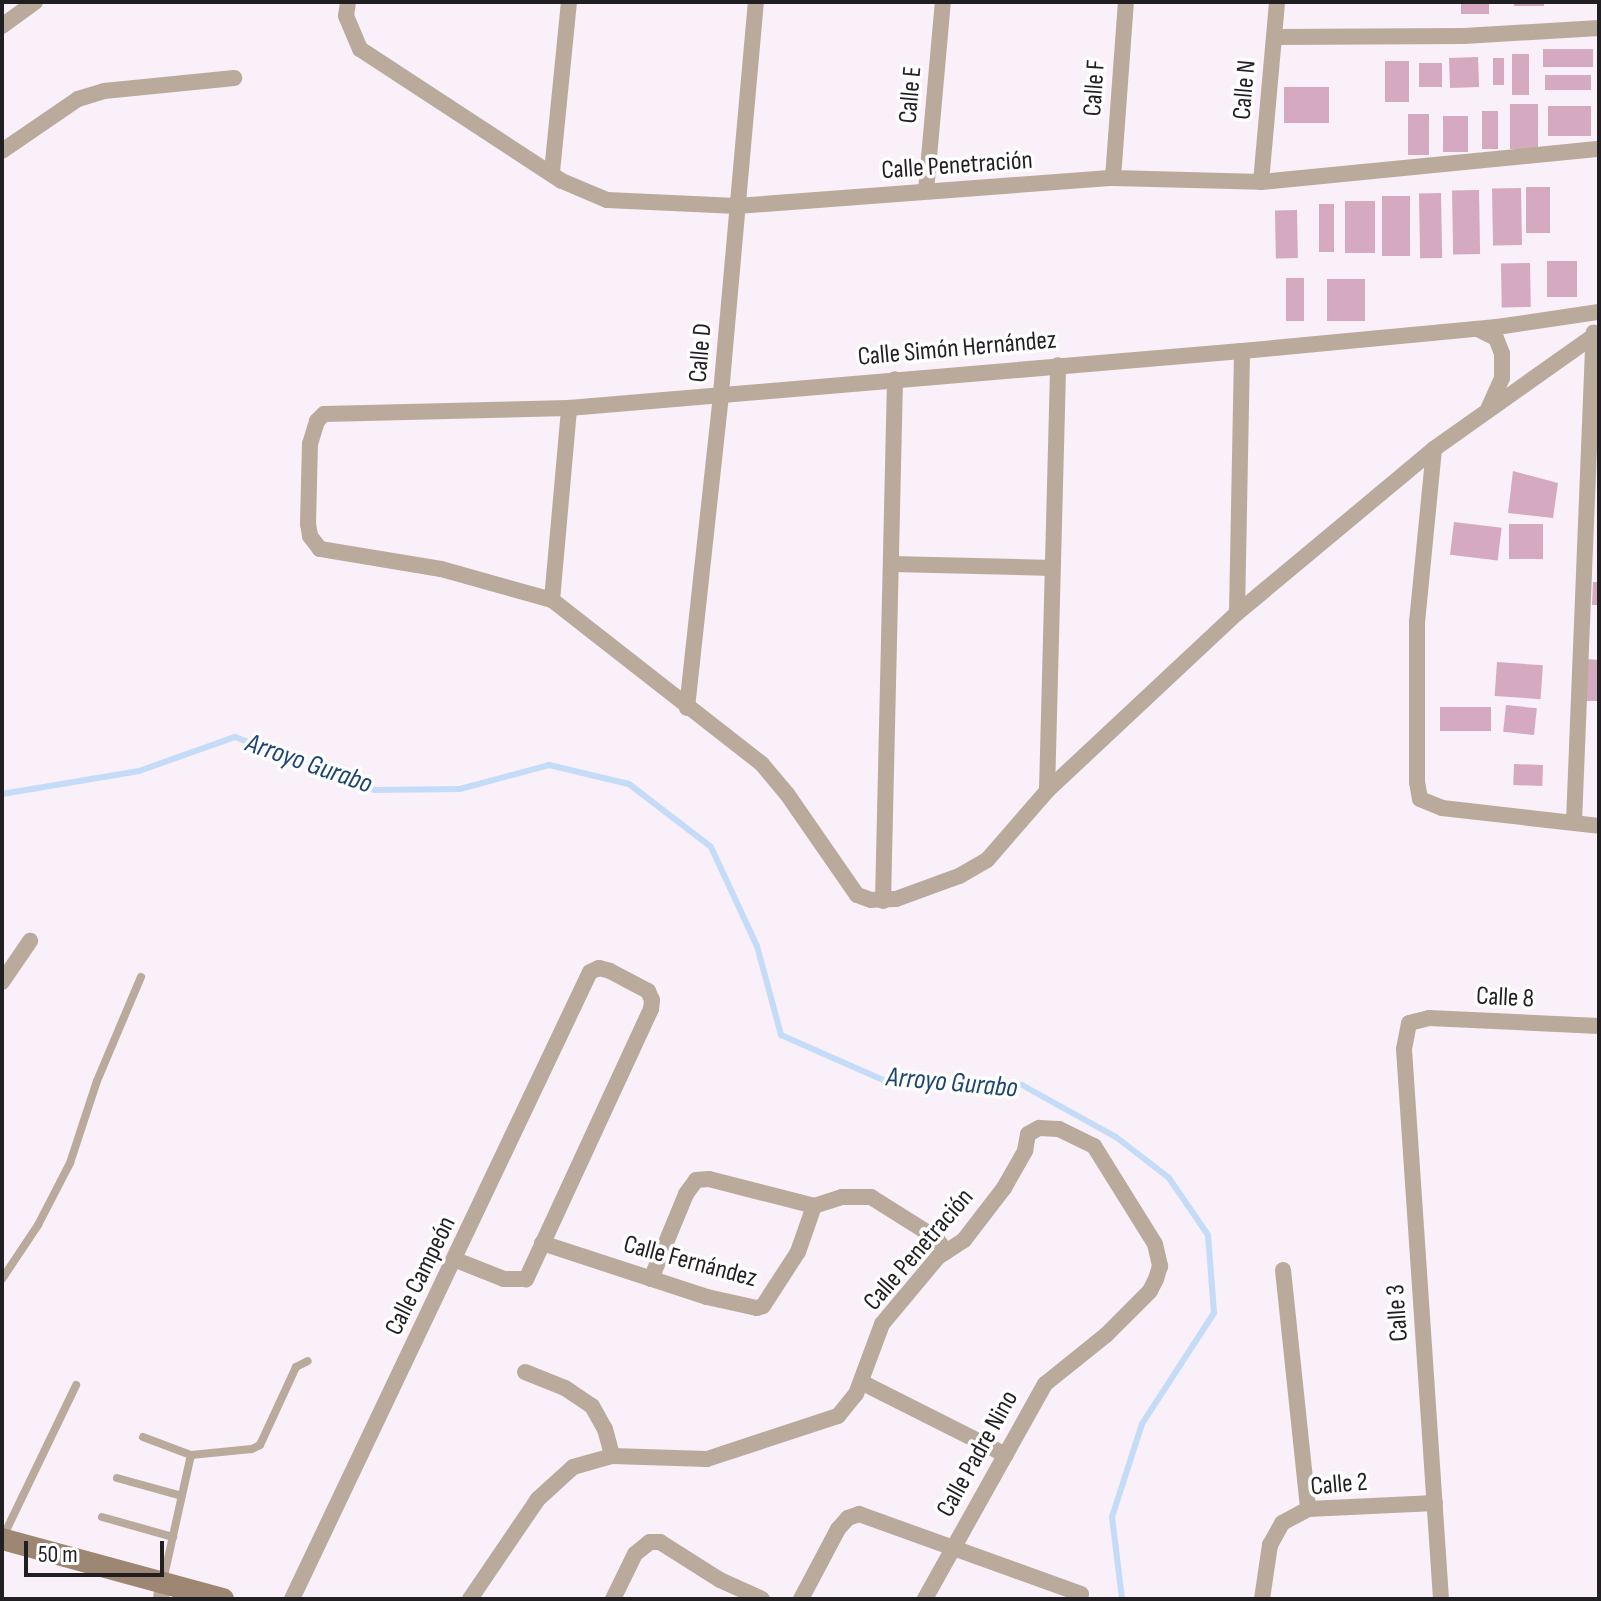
<!DOCTYPE html>
<meta charset="utf-8">
<style>
body{margin:0}
#map{position:relative;width:1601px;height:1601px;overflow:hidden;background:#f9f0f9;font-family:"Sofia Sans Condensed",sans-serif}
div>[style]{position:absolute}
[style*='--x']{left:calc(var(--x)*1px);top:calc(var(--y)*1px);width:calc(var(--w)*1px);rotate:calc(var(--a)*1deg)}
.stream>*{height:6px;margin:-3px;padding:0 3px;transform-origin:3px;border-radius:3px;background:#c4dcf8}
.building>*{inset:0;background:#d5a9bf;transform-origin:0 0}
.lane>*{height:8px;margin:-4px;padding:0 4px;transform-origin:4px;border-radius:4px;background:#b9aa9c}
.street>*{height:16px;margin:-8px;padding:0 8px;transform-origin:8px;border-radius:8px;background:#b9aa9c}
.secondary>*{height:22px;margin:-11px;padding:0 11px;transform-origin:11px;border-radius:11px;background:#9d8772}
span{translate:-50% -50%;white-space:nowrap;text-align:center;line-height:1.15;-webkit-text-stroke:7px #fff;paint-order:stroke}
.street-label{font-size:26px;color:#221f22}
.water-label{font-size:28px;color:#1d4572;font-style:italic}
.frame{position:absolute;inset:0;border:4px solid #221f22;pointer-events:none}
.scale{position:absolute;left:24px;top:1541px;width:140px;height:36px;box-sizing:border-box;border:4px solid #221f22;border-top:0;padding-left:10px;font-size:24px;line-height:28px;white-space:nowrap;color:#221f22;-webkit-text-stroke:6px #fff;paint-order:stroke}
</style>
<div id="map">
<div class="stream">
<div style="--x:2;--y:794;--w:139;--a:-9.5"></div>
<div style="--x:139;--y:771;--w:102;--a:-19.5"></div>
<div style="--x:235;--y:737;--w:150;--a:20.7"></div>
<div style="--x:375;--y:790;--w:85;--a:-0.7"></div>
<div style="--x:460;--y:789;--w:92;--a:-15.1"></div>
<div style="--x:549;--y:765;--w:82;--a:13.4"></div>
<div style="--x:629;--y:784;--w:103;--a:37.5"></div>
<div style="--x:711;--y:847;--w:109;--a:65.1"></div>
<div style="--x:757;--y:946;--w:92;--a:74.9"></div>
<div style="--x:781;--y:1035;--w:111;--a:23.8"></div>
<div style="--x:883;--y:1080;--w:139;--a:2.1"></div>
<div style="--x:1022;--y:1085;--w:107;--a:29"></div>
<div style="--x:1116;--y:1137;--w:67;--a:37.7"></div>
<div style="--x:1169;--y:1178;--w:69;--a:55.6"></div>
<div style="--x:1208;--y:1235;--w:78;--a:85.6"></div>
<div style="--x:1214;--y:1313;--w:132;--a:123"></div>
<div style="--x:1142;--y:1424;--w:98;--a:107.9"></div>
<div style="--x:1112;--y:1517;--w:83;--a:83"></div>
</div>
<div class="building">
<div style="left:1461px;top:2px;width:28px;height:12px"></div>
<div style="left:1514px;top:2px;width:30px;height:4px"></div>
<div style="left:1543px;top:49px;width:50px;height:18px"></div>
<div style="left:1512px;top:54px;width:17px;height:41px"></div>
<div style="left:1478px;top:57px;width:30px;height:29px;rotate:88deg"></div>
<div style="left:1493px;top:58px;width:11px;height:27px"></div>
<div style="left:1385px;top:61px;width:24px;height:41px"></div>
<div style="left:1419px;top:63px;width:23px;height:24px"></div>
<div style="left:1591px;top:75px;width:15px;height:46px;rotate:90deg"></div>
<div style="left:1284px;top:87px;width:45px;height:36px"></div>
<div style="left:1510px;top:104px;width:28px;height:45px"></div>
<div style="left:1548px;top:106px;width:43px;height:30px"></div>
<div style="left:1482px;top:111px;width:16px;height:38px"></div>
<div style="left:1408px;top:114px;width:21px;height:41px"></div>
<div style="left:1443px;top:116px;width:25px;height:36px"></div>
<div style="left:1526px;top:187px;width:24px;height:46px"></div>
<div style="left:1521px;top:188px;width:57px;height:29px;rotate:89deg"></div>
<div style="left:1479px;top:190px;width:64px;height:27px;rotate:89deg"></div>
<div style="left:1441px;top:193px;width:65px;height:22px;rotate:89deg"></div>
<div style="left:1410px;top:196px;width:60px;height:28px;rotate:90deg"></div>
<div style="left:1345px;top:201px;width:30px;height:52px"></div>
<div style="left:1319px;top:204px;width:15px;height:48px"></div>
<div style="left:1297px;top:210px;width:48px;height:22px;rotate:89deg"></div>
<div style="left:1547px;top:261px;width:30px;height:36px"></div>
<div style="left:1530px;top:263px;width:44px;height:29px;rotate:89deg"></div>
<div style="left:1286px;top:278px;width:18px;height:43px"></div>
<div style="left:1327px;top:279px;width:38px;height:42px"></div>
<div style="clip-path:polygon(1513px 471px,1558px 483px,1553px 518px,1508px 513px)"></div>
<div style="left:1454px;top:522px;width:48px;height:33px;rotate:7deg"></div>
<div style="left:1509px;top:524px;width:34px;height:35px"></div>
<div style="clip-path:polygon(1593px 582px,1599px 582px,1599px 605px,1592px 605px)"></div>
<div style="clip-path:polygon(1586px 659px,1599px 660px,1599px 701px,1583px 701px)"></div>
<div style="left:1497px;top:662px;width:46px;height:34px;rotate:4deg"></div>
<div style="left:1506px;top:705px;width:31px;height:27px;rotate:6deg"></div>
<div style="left:1491px;top:707px;width:24px;height:51px;rotate:90deg"></div>
<div style="left:1514px;top:764px;width:29px;height:21px;rotate:2deg"></div>
</div>
<div class="lane">
<div style="--x:2;--y:1279;--w:65;--a:-56.3"></div>
<div style="--x:38;--y:1225;--w:70;--a:-62.7"></div>
<div style="--x:70;--y:1163;--w:86;--a:-71.8"></div>
<div style="--x:97;--y:1081;--w:113;--a:-67.1"></div>
<div style="--x:143;--y:1437;--w:51;--a:20.6"></div>
<div style="--x:117;--y:1478;--w:67;--a:15.5"></div>
<div style="--x:102;--y:1517;--w:74;--a:15.7"></div>
<div style="--x:2;--y:1539;--w:171;--a:-64.3"></div>
<div style="--x:163;--y:1581;--w:129;--a:-77.5"></div>
<div style="--x:191;--y:1455;--w:61;--a:-5.6"></div>
<div style="--x:252;--y:1449;--w:9;--a:-27"></div>
<div style="--x:260;--y:1445;--w:86;--a:-65.2"></div>
<div style="--x:296;--y:1367;--w:13;--a:-27"></div>
</div>
<div class="street">
<div style="--x:348;--y:2;--w:14;--a:98"></div>
<div style="--x:346;--y:16;--w:36;--a:67"></div>
<div style="--x:360;--y:49;--w:241;--a:33.2"></div>
<div style="--x:562;--y:181;--w:49;--a:22.9"></div>
<div style="--x:607;--y:200;--w:130;--a:2.6"></div>
<div style="--x:737;--y:206;--w:377;--a:-4.3"></div>
<div style="--x:1113;--y:178;--w:148;--a:1.5"></div>
<div style="--x:1261;--y:182;--w:340;--a:-5.6"></div>
<div style="--x:2;--y:26;--w:41;--a:-36"></div>
<div style="--x:1274;--y:37;--w:190;--a:-0.3"></div>
<div style="--x:1464;--y:36;--w:135;--a:-3.4"></div>
<div style="--x:2;--y:151;--w:92;--a:-34.4"></div>
<div style="--x:78;--y:99;--w:27;--a:-17"></div>
<div style="--x:104;--y:91;--w:131;--a:-5.7"></div>
<div style="--x:552;--y:172;--w:171;--a:-84.3"></div>
<div style="--x:1113;--y:178;--w:176;--a:-85.8"></div>
<div style="--x:1261;--y:182;--w:181;--a:-84.9"></div>
<div style="--x:926;--y:191;--w:190;--a:-84.9"></div>
<div style="--x:1478;--y:329;--w:20;--a:27"></div>
<div style="--x:1496;--y:338;--w:17;--a:69"></div>
<div style="--x:1502;--y:354;--w:24;--a:90"></div>
<div style="--x:1502;--y:378;--w:35;--a:114"></div>
<div style="--x:1592;--y:337;--w:194;--a:144.7"></div>
<div style="--x:1434;--y:449;--w:256;--a:140.2"></div>
<div style="--x:1237;--y:613;--w:260;--a:136.9"></div>
<div style="--x:1047;--y:791;--w:91;--a:131"></div>
<div style="--x:987;--y:860;--w:32;--a:150"></div>
<div style="--x:959;--y:876;--w:67;--a:159.9"></div>
<div style="--x:896;--y:899;--w:25;--a:178"></div>
<div style="--x:871;--y:900;--w:15;--a:-160"></div>
<div style="--x:857;--y:895;--w:123;--a:-124.7"></div>
<div style="--x:787;--y:794;--w:39;--a:-130"></div>
<div style="--x:762;--y:764;--w:266;--a:-142"></div>
<div style="--x:552;--y:600;--w:115;--a:-164.4"></div>
<div style="--x:441;--y:569;--w:123;--a:-170.6"></div>
<div style="--x:320;--y:549;--w:16;--a:-128"></div>
<div style="--x:310;--y:536;--w:12;--a:-99"></div>
<div style="--x:308;--y:524;--w:80;--a:-88.6"></div>
<div style="--x:310;--y:444;--w:24;--a:-73"></div>
<div style="--x:317;--y:421;--w:10;--a:-45"></div>
<div style="--x:324;--y:414;--w:245;--a:-1.4"></div>
<div style="--x:569;--y:408;--w:675;--a:-4.84"></div>
<div style="--x:1242;--y:351;--w:256;--a:-5.4"></div>
<div style="--x:1497;--y:327;--w:103;--a:-8.4"></div>
<div style="--x:1434;--y:449;--w:173;--a:95.6"></div>
<div style="--x:1417;--y:621;--w:161;--a:90"></div>
<div style="--x:1417;--y:782;--w:17;--a:80"></div>
<div style="--x:1420;--y:799;--w:24;--a:22"></div>
<div style="--x:1442;--y:808;--w:158;--a:6.5"></div>
<div style="--x:892;--y:564;--w:160;--a:1.4"></div>
<div style="--x:552;--y:600;--w:193;--a:-84.9"></div>
<div style="--x:1237;--y:613;--w:262;--a:-88.9"></div>
<div style="--x:687;--y:708;--w:317;--a:-83.8"></div>
<div style="--x:721;--y:393;--w:393;--a:-84.9"></div>
<div style="--x:1047;--y:791;--w:426;--a:-88.5"></div>
<div style="--x:1574;--y:822;--w:490;--a:-87.7"></div>
<div style="--x:883;--y:901;--w:522;--a:-88.68"></div>
<div style="--x:2;--y:982;--w:50;--a:-55.7"></div>
<div style="--x:542;--y:1243;--w:174;--a:18.1"></div>
<div style="--x:707;--y:1297;--w:51;--a:12.4"></div>
<div style="--x:757;--y:1308;--w:6;--a:-18"></div>
<div style="--x:763;--y:1306;--w:64;--a:-57.1"></div>
<div style="--x:798;--y:1252;--w:49;--a:-70.8"></div>
<div style="--x:1283;--y:1270;--w:240;--a:84"></div>
<div style="--x:651;--y:1279;--w:92;--a:-67.6"></div>
<div style="--x:686;--y:1194;--w:17;--a:-54"></div>
<div style="--x:696;--y:1180;--w:13;--a:-4"></div>
<div style="--x:709;--y:1179;--w:108;--a:14.4"></div>
<div style="--x:814;--y:1206;--w:29;--a:-18"></div>
<div style="--x:842;--y:1197;--w:29;--a:0"></div>
<div style="--x:871;--y:1197;--w:77;--a:32.2"></div>
<div style="--x:936;--y:1238;--w:17;--a:54"></div>
<div style="--x:525;--y:1372;--w:43;--a:21.8"></div>
<div style="--x:565;--y:1388;--w:32;--a:34"></div>
<div style="--x:592;--y:1406;--w:26;--a:61"></div>
<div style="--x:605;--y:1429;--w:28;--a:75"></div>
<div style="--x:861;--y:1382;--w:162;--a:26.7"></div>
<div style="--x:161;--y:1599;--w:17;--a:-83"></div>
<div style="--x:292;--y:1599;--w:694;--a:-64.58"></div>
<div style="--x:590;--y:972;--w:10;--a:-24"></div>
<div style="--x:599;--y:968;--w:11;--a:15"></div>
<div style="--x:610;--y:971;--w:43;--a:27.8"></div>
<div style="--x:648;--y:991;--w:10;--a:66"></div>
<div style="--x:652;--y:1000;--w:9;--a:96"></div>
<div style="--x:651;--y:1009;--w:298;--a:114.8"></div>
<div style="--x:526;--y:1279;--w:22;--a:180"></div>
<div style="--x:504;--y:1279;--w:52;--a:-158.4"></div>
<div style="--x:470;--y:1599;--w:121;--a:-55.8"></div>
<div style="--x:538;--y:1499;--w:47;--a:-42.4"></div>
<div style="--x:573;--y:1467;--w:41;--a:-15.8"></div>
<div style="--x:612;--y:1456;--w:95;--a:1.8"></div>
<div style="--x:707;--y:1459;--w:138;--a:-18.2"></div>
<div style="--x:838;--y:1416;--w:28;--a:-51"></div>
<div style="--x:856;--y:1394;--w:75;--a:-69.6"></div>
<div style="--x:882;--y:1324;--w:87;--a:-50.1"></div>
<div style="--x:938;--y:1257;--w:31;--a:-33"></div>
<div style="--x:964;--y:1240;--w:66;--a:-52.4"></div>
<div style="--x:1004;--y:1188;--w:43;--a:-60.4"></div>
<div style="--x:1025;--y:1151;--w:17;--a:-80"></div>
<div style="--x:1028;--y:1134;--w:13;--a:-29"></div>
<div style="--x:1039;--y:1128;--w:20;--a:3"></div>
<div style="--x:1059;--y:1129;--w:39;--a:26"></div>
<div style="--x:1094;--y:1146;--w:115;--a:58.1"></div>
<div style="--x:1155;--y:1244;--w:23;--a:77"></div>
<div style="--x:1160;--y:1266;--w:14;--a:107"></div>
<div style="--x:1156;--y:1279;--w:13;--a:117"></div>
<div style="--x:1150;--y:1291;--w:62;--a:135"></div>
<div style="--x:1106;--y:1335;--w:78;--a:141.2"></div>
<div style="--x:1045;--y:1384;--w:246;--a:119.2"></div>
<div style="--x:613;--y:1599;--w:50;--a:-63.9"></div>
<div style="--x:635;--y:1554;--w:19;--a:-39"></div>
<div style="--x:650;--y:1542;--w:10;--a:0"></div>
<div style="--x:660;--y:1542;--w:71;--a:32.3"></div>
<div style="--x:720;--y:1580;--w:46;--a:24.3"></div>
<div style="--x:801;--y:1599;--w:79;--a:-62.1"></div>
<div style="--x:838;--y:1529;--w:15;--a:-48"></div>
<div style="--x:848;--y:1518;--w:12;--a:-20"></div>
<div style="--x:859;--y:1514;--w:236;--a:19.8"></div>
<div style="--x:1262;--y:1599;--w:55;--a:-81.6"></div>
<div style="--x:1270;--y:1545;--w:25;--a:-61"></div>
<div style="--x:1282;--y:1523;--w:30;--a:-28"></div>
<div style="--x:1308;--y:1509;--w:127;--a:-2.7"></div>
<div style="--x:1441;--y:1599;--w:551;--a:-93.85"></div>
<div style="--x:1404;--y:1049;--w:26;--a:-79"></div>
<div style="--x:1409;--y:1023;--w:21;--a:-14"></div>
<div style="--x:1429;--y:1018;--w:170;--a:2.7"></div>
</div>
<div class="secondary">
<div style="--x:2;--y:1539;--w:229;--a:15.2"></div>
</div>
<div class="street-label">
<span style="left:1095px;top:88px;rotate:-86deg">Calle F</span>
<span style="left:1245px;top:90px;rotate:-85deg">Calle N</span>
<span style="left:911px;top:95px;rotate:-85deg">Calle E</span>
<span style="left:957px;top:166px;rotate:-4deg">Calle Penetración</span>
<span style="left:957px;top:349px;rotate:-5deg">Calle Simón Hernández</span>
<span style="left:701px;top:353px;rotate:-85deg">Calle D</span>
<span style="left:1505px;top:998px;rotate:3deg">Calle 8</span>
<span style="left:919px;top:1250px;rotate:-49deg">Calle Penetración</span>
<span style="left:690px;top:1262px;rotate:15deg">Calle Fernández</span>
<span style="left:421px;top:1276px;rotate:-64deg">Calle Campeón</span>
<span style="left:1398px;top:1313px;rotate:-94deg">Calle 3</span>
<span style="left:978px;top:1454px;rotate:-61deg">Calle Padre Nino</span>
<span style="left:1339px;top:1485px;rotate:-5deg">Calle 2</span>
</div>
<div class="water-label">
<span style="left:309px;top:764px;rotate:19deg">Arroyo Gurabo</span>
<span style="left:952px;top:1083px;rotate:5deg">Arroyo Gurabo</span>
</div>
<div class="frame"></div>
<div class="scale">50 m</div>
</div>
